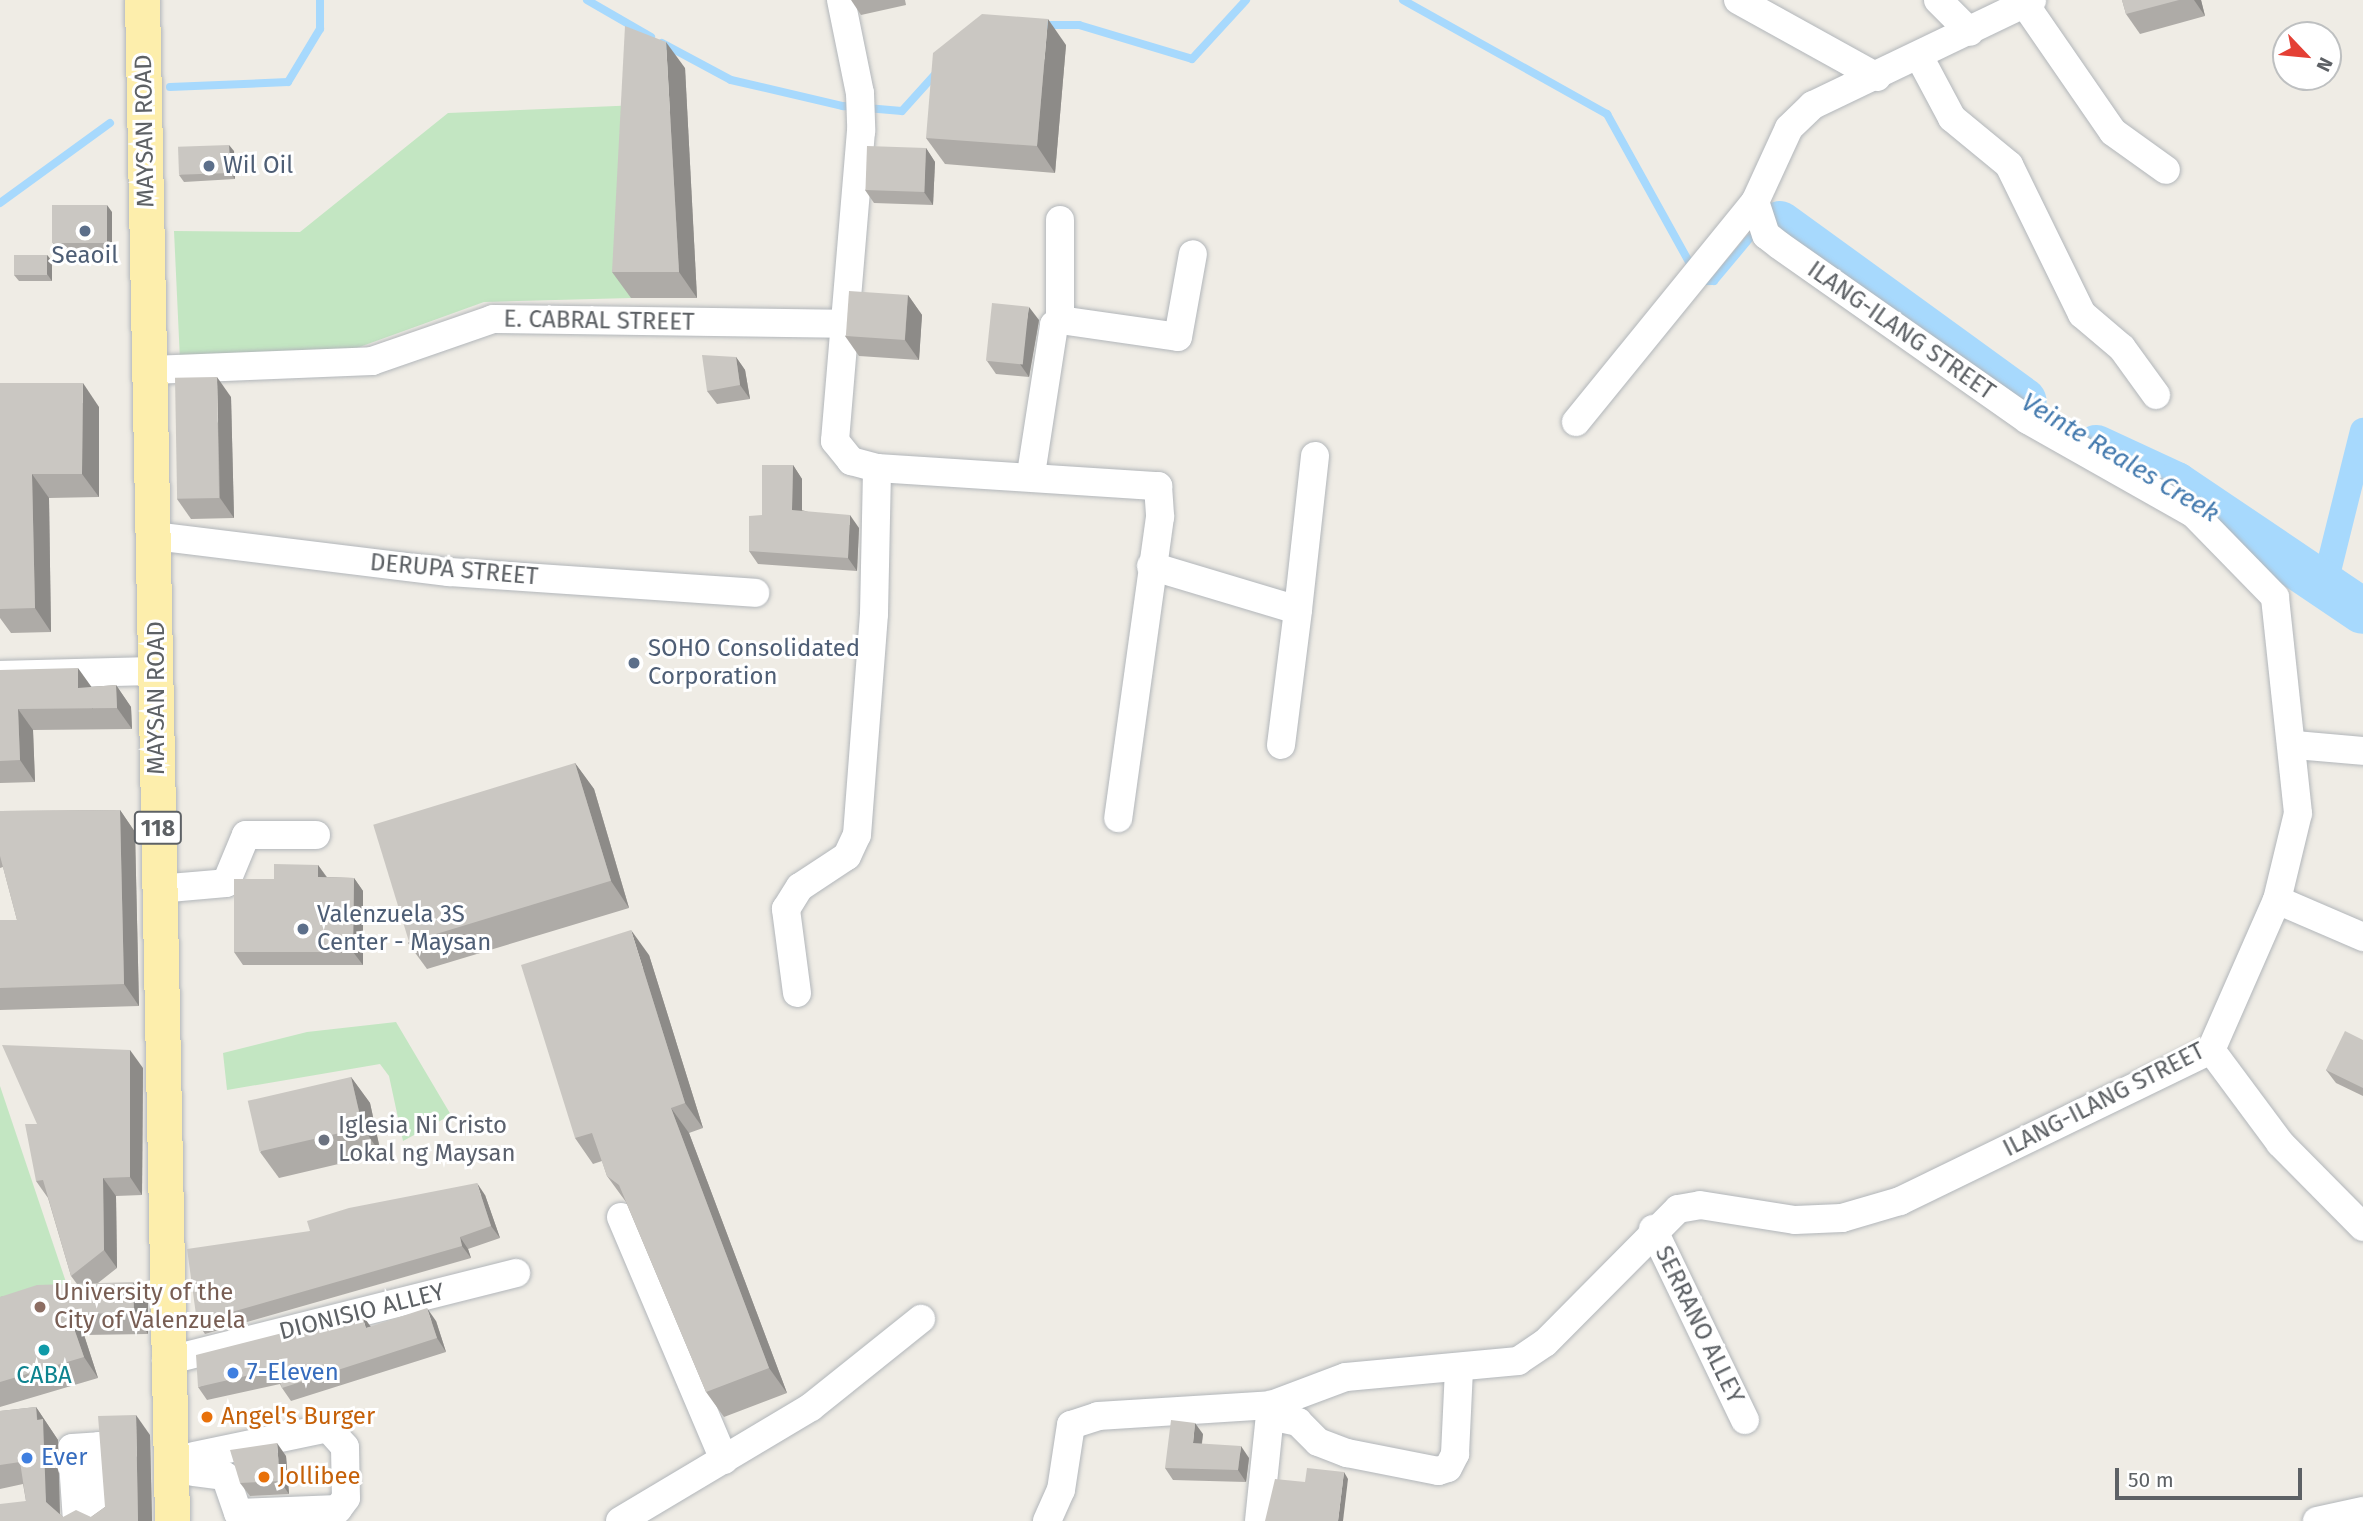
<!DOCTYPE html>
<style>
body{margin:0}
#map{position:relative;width:2363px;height:1521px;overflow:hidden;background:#efece5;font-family:"Fira Sans",sans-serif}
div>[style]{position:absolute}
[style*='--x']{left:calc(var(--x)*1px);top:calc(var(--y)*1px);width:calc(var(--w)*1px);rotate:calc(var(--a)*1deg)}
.green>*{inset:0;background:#c3e6c2}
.stream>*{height:8px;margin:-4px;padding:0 4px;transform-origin:4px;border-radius:4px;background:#a7d9fd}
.canal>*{height:26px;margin:-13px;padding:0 13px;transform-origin:13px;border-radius:13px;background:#a7d9fd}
.river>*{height:46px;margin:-23px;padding:0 23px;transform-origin:23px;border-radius:23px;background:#a7d9fd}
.roads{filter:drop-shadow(0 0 2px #b2b6ba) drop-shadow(0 0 2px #b2b6ba)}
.minor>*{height:28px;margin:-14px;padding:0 14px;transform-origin:14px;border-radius:14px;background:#fff}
.major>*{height:35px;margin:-17.5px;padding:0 17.5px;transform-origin:17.5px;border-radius:17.5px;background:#fdeeac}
.wall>*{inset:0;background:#aeaba7}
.shaded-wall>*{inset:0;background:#8d8b88}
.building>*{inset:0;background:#cac7c2;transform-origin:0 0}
.dots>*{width:19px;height:19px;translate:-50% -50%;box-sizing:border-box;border:4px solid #fff;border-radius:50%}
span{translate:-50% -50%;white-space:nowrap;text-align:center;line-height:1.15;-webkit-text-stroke:6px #fff;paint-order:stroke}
.shield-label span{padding:2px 5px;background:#fff;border:2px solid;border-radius:5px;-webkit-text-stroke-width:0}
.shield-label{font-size:23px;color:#5d6165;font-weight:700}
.street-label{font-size:24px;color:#5d6165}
.service-label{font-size:24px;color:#4e5e75}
.left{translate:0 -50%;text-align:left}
.worship-label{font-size:24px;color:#5b616d}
.education-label{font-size:24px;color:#785e54}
.shop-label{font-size:24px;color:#366cbe}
.culture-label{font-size:24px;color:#0d838f}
.food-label{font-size:24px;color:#c56008}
.water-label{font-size:26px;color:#447aae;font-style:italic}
.north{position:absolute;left:2272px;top:21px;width:70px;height:70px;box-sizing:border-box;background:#fff;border:2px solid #bec0c1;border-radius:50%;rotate:116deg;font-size:19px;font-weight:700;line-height:28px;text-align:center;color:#5d6165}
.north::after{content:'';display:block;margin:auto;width:24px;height:32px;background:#e44035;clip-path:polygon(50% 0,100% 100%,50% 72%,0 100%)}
.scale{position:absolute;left:2115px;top:1468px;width:187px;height:32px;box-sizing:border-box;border:4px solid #5d6165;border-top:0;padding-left:9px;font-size:21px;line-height:24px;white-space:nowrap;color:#5d6165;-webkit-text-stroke:5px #fff;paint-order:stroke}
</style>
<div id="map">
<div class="green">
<div style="clip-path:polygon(640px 105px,631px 298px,484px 302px,354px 349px,180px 360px,174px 231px,300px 232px,448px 113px)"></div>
<div style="clip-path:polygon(396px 1022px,451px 1115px,403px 1141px,389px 1076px,380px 1064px,227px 1090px,223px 1053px,307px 1032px)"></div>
<div style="clip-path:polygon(0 1086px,70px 1294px,0 1317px)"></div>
</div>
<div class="stream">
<div style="--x:587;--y:0;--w:74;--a:30"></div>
<div style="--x:1403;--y:0;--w:234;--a:29.2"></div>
<div style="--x:1607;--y:114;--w:177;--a:61"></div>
<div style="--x:1043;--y:25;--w:36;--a:0"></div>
<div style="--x:1079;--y:25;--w:118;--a:16.7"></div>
<div style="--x:1192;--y:59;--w:80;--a:-47.5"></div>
<div style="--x:662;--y:43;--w:78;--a:28.2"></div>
<div style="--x:731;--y:80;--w:115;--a:13.1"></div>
<div style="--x:843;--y:106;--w:59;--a:4.8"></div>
<div style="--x:902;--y:111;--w:54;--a:-48"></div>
<div style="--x:170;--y:87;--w:118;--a:-2.4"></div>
<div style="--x:288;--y:82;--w:62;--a:-58.9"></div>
<div style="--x:320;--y:29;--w:29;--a:-90"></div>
<div style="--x:0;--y:203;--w:136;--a:-36"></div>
<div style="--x:1705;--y:281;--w:9;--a:0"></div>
<div style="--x:1714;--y:281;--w:56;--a:-50.1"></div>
</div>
<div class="canal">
<div style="--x:2324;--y:587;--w:161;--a:-76"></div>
</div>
<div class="river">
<div style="--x:1780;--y:224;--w:301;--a:36"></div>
<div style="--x:2096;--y:448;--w:88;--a:24.8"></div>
<div style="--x:2176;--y:485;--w:225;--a:34"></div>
</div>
<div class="roads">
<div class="minor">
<div style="--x:841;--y:0;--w:95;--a:78.5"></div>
<div style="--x:860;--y:93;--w:38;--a:88"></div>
<div style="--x:861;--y:131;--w:311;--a:94.8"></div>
<div style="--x:835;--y:441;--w:26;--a:51"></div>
<div style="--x:851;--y:461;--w:27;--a:15"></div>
<div style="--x:877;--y:468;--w:282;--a:3.7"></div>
<div style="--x:1158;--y:486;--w:31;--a:86"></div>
<div style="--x:1160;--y:517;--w:304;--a:97.9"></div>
<div style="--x:1738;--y:0;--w:159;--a:29"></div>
<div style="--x:1938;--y:0;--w:45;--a:45"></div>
<div style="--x:2022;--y:0;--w:160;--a:55.4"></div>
<div style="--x:2113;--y:132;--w:65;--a:35.6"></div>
<div style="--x:1920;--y:58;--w:68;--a:61.9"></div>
<div style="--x:1952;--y:118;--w:74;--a:39.5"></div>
<div style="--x:2009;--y:165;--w:166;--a:63.9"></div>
<div style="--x:2082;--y:314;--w:52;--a:40.4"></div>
<div style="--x:2122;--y:348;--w:58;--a:54.1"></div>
<div style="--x:1060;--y:220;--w:100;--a:90"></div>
<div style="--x:151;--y:370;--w:221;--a:-2.3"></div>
<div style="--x:372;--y:361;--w:128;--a:-19.1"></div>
<div style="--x:493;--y:319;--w:351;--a:0.8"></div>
<div style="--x:1576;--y:422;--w:284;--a:-50.9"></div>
<div style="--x:1031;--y:474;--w:151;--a:-81.2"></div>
<div style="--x:1054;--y:325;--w:8;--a:-40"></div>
<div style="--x:1060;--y:320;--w:119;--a:8.2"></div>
<div style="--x:1178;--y:337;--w:84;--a:-79.8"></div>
<div style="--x:155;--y:536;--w:296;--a:7"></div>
<div style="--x:449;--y:572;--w:307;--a:3.9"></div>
<div style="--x:1151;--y:566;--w:153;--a:16.7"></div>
<div style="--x:1298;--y:610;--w:155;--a:-83.7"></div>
<div style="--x:0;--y:675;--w:158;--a:-1.5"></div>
<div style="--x:1281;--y:745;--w:136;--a:-82.8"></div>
<div style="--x:2295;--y:745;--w:68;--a:5"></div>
<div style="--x:158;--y:889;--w:68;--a:-5"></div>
<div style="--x:226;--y:883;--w:52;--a:-67.4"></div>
<div style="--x:246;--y:835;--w:70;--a:0"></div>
<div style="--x:2277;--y:900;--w:94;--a:23.3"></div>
<div style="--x:797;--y:993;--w:85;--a:-97.5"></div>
<div style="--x:786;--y:909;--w:26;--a:-58"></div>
<div style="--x:800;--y:887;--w:56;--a:-33.4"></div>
<div style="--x:847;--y:856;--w:23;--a:-65"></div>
<div style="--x:857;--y:835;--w:222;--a:-85.6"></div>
<div style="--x:874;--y:614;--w:146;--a:-88.8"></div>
<div style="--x:2211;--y:1050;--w:116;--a:53.4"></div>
<div style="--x:2280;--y:1143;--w:118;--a:45.3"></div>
<div style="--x:621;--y:1217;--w:264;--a:67"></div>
<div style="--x:1653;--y:1229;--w:212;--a:64.3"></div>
<div style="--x:166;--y:1361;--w:361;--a:-14.1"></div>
<div style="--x:1270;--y:1416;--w:29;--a:12"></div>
<div style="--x:1298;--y:1422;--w:28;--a:45"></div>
<div style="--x:1318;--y:1442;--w:31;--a:21"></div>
<div style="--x:1347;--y:1453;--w:93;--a:11.2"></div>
<div style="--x:1438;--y:1471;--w:10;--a:-17"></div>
<div style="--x:1448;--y:1468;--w:16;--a:-63"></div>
<div style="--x:1455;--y:1454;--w:86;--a:-87.3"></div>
<div style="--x:194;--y:1456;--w:137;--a:-11.8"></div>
<div style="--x:328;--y:1428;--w:25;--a:48"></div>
<div style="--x:345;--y:1447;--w:51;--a:88.9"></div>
<div style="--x:346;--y:1498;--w:14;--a:126"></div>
<div style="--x:338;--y:1509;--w:100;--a:177.7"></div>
<div style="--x:238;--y:1513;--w:39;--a:-109"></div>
<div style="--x:225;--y:1476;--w:31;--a:-173"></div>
<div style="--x:77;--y:1521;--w:73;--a:-93.9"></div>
<div style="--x:72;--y:1448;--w:27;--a:-4"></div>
<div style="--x:99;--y:1446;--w:75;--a:86.2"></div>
<div style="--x:620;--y:1521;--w:222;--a:-30.8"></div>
<div style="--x:811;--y:1407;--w:141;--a:-38.7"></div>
<div style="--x:1047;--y:1521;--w:34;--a:-66"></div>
<div style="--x:1061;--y:1490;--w:66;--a:-81.3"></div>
<div style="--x:1071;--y:1425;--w:28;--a:-18"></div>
<div style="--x:1098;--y:1416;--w:173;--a:-3.6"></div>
<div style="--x:1271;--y:1405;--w:80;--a:-20.5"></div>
<div style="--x:1346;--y:1377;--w:173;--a:-5.3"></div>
<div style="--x:1518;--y:1361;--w:32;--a:-34"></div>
<div style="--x:1545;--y:1343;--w:189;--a:-45.2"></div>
<div style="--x:1678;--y:1209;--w:22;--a:-10"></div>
<div style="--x:1700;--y:1205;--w:96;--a:9"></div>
<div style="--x:1795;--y:1220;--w:47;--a:-2.4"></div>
<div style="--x:1842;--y:1218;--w:60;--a:-16.3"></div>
<div style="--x:1900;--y:1201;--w:346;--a:-25.9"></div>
<div style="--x:2211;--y:1050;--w:164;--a:-66.3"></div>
<div style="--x:2277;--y:900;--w:89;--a:-76.4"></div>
<div style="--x:2298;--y:813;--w:217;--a:-96.1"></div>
<div style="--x:2275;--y:597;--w:116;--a:-134.3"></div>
<div style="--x:2194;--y:514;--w:191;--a:-150.5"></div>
<div style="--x:2028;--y:420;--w:304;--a:-144.9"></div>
<div style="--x:1779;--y:245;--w:16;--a:-142"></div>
<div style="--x:1766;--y:235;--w:35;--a:-108"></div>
<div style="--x:1755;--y:202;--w:81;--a:-65.3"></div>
<div style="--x:1789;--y:128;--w:33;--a:-44"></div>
<div style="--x:1813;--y:105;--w:243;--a:-25.6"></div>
<div style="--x:1259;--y:1521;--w:117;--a:-84.1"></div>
<div style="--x:2317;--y:1521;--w:47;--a:-12.3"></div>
</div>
<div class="major">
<div style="--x:142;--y:0;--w:1521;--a:88.87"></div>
</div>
</div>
<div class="wall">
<div style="clip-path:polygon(851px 0,905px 0,906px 5px,861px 15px)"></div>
<div style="clip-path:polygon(2122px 0,2201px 0,2205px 16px,2140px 34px,2126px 14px)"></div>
<div style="clip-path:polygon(1066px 45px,1055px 173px,945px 164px,926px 138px)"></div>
<div style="clip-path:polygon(685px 68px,697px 298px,631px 298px,612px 272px)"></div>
<div style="clip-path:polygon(926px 148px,935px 162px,933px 205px,874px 203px,865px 190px)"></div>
<div style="clip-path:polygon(234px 151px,235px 179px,184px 182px,179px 175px)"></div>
<div style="clip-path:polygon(112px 212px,112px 249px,57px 250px,53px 243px)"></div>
<div style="clip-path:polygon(47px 255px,52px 261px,52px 281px,19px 281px,14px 275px)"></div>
<div style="clip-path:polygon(908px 295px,922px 315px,919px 360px,859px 356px,845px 336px)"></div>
<div style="clip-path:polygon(1039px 320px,1029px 377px,996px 374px,987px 361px)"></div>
<div style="clip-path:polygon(736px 357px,745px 370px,750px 399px,717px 404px,707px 391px)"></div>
<div style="clip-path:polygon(0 383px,99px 407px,99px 497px,49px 498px,51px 632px,11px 633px,0 618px)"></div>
<div style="clip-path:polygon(231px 397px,234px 518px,191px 519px,177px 499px)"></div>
<div style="clip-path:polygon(793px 465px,802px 479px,802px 510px,859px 528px,857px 571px,758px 564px,749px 551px,762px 515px)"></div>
<div style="clip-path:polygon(0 670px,91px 687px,116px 685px,131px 707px,132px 729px,33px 730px,35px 782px,0 783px)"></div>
<div style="clip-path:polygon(575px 763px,594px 789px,629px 908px,427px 969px,408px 943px)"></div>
<div style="clip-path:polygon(120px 810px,135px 832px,139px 1006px,0 1010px,0 920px,17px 920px,3px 867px,0 868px,0 811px)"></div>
<div style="clip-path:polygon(318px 865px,327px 877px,354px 878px,363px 891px,363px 965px,243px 965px,234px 952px,274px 879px)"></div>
<div style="clip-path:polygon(649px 955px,703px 1128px,689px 1133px,787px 1393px,724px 1417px,706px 1392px,626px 1202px,607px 1176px,602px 1161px,593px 1164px,575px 1138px)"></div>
<div style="clip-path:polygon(2363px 1040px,2363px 1096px,2336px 1083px,2326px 1070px)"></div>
<div style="clip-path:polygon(143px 1068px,142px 1195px,116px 1196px,117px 1268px,98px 1283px,148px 1303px,148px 1334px,84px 1335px,98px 1378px,0 1407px,0 1297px,77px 1284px,71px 1276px,48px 1198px,36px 1181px,37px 1124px)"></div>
<div style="clip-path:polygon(351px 1077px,370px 1103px,381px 1154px,279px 1178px,260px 1152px)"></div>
<div style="clip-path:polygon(485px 1195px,500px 1238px,468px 1249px,471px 1258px,205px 1334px,197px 1322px,310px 1231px)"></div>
<div style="clip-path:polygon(436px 1321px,446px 1352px,291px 1401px,282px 1388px,280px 1384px,207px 1400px,198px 1387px,371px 1327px)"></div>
<div style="clip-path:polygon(36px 1407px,58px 1440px,60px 1514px,63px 1517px,91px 1517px,105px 1507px,150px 1435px,152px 1521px,0 1521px,26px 1501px,23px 1484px,0 1489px,0 1411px)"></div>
<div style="clip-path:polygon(1203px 1434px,1202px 1444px,1249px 1458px,1246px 1482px,1173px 1480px,1165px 1468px)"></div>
<div style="clip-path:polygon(286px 1456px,289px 1494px,250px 1496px,240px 1483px)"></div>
</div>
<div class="shaded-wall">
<div style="clip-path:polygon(2194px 0,2201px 0,2205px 16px)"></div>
<div style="clip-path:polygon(1048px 19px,1066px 45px,1055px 173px,1037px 146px)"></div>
<div style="clip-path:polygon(666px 42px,685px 68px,697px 298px,679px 272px)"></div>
<div style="clip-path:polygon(229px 145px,234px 151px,235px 179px,230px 173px)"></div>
<div style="clip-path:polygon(926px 148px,935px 162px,933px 205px,924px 192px)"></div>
<div style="clip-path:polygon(107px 205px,112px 212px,112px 249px,107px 243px)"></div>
<div style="clip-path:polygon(47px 255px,52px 261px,52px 281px,47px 274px)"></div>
<div style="clip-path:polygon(908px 295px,922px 315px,919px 360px,905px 340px)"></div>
<div style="clip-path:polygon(1029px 307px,1039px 320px,1029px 377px,1020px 364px)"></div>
<div style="clip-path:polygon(736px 357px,745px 370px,750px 399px,740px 385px)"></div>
<div style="clip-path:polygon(217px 377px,231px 397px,234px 518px,220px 498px)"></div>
<div style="clip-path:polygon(83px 383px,99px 407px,99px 497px,82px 474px)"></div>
<div style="clip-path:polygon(793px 465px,802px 479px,802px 523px,792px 510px)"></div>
<div style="clip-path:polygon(32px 474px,49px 498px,51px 632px,35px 608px)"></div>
<div style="clip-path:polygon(850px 515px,859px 528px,857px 571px,848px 558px)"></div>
<div style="clip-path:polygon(78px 668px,93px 689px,93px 709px,78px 688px)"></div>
<div style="clip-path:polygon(116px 685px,131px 707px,132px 729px,117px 708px)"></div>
<div style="clip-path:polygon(18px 709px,33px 730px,35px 782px,20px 760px)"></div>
<div style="clip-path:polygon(575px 763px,594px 789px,629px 908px,611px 881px)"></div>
<div style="clip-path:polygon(120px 810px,135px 832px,139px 1006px,124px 984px)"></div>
<div style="clip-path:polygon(318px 865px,327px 878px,318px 877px)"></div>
<div style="clip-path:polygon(354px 878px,363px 891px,363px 965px,353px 952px)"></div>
<div style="clip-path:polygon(631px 930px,649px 955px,703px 1128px,685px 1103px)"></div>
<div style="clip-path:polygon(130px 1050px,143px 1068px,142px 1195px,130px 1177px)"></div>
<div style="clip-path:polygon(351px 1077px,370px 1103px,381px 1154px,363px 1128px)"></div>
<div style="clip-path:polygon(671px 1108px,689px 1133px,787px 1393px,769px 1368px)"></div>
<div style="clip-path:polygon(103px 1178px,116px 1196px,117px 1268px,104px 1250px)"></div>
<div style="clip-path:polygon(477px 1183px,485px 1195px,500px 1238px,491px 1226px)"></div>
<div style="clip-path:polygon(460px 1237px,468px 1249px,471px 1258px,462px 1246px)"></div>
<div style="clip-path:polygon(133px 1282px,148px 1303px,148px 1334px,134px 1313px)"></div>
<div style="clip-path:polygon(427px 1308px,436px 1321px,446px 1352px,437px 1338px)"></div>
<div style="clip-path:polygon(361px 1313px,371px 1327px,366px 1328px)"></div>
<div style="clip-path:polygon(69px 1314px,84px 1335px,98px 1378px,84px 1357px)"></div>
<div style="clip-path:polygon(36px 1407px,58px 1440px,60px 1521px,46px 1502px)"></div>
<div style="clip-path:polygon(136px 1415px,150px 1435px,152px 1521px,138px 1521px)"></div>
<div style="clip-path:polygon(1195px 1423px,1203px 1434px,1200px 1455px,1193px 1443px)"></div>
<div style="clip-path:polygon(277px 1443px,286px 1456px,289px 1494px,280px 1481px)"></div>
<div style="clip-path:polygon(1241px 1446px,1249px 1458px,1246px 1482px,1238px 1470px)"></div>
<div style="clip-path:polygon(1344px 1472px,1348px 1479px,1343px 1521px,1338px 1521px)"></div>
</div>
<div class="building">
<div style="clip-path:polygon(2122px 0,2179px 0,2126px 14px)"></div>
<div style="clip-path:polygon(982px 14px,1048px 19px,1037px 146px,926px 138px,933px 53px)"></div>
<div style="clip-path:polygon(625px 26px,666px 42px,679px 272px,612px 272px)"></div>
<div style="left:229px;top:145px;width:28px;height:51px;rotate:88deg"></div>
<div style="left:867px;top:146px;width:59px;height:44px;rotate:2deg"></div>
<div style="left:107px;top:205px;width:38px;height:55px;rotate:90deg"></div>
<div style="left:14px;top:255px;width:33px;height:20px"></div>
<div style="left:849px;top:291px;width:59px;height:45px;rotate:4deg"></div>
<div style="left:992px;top:303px;width:37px;height:58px;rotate:6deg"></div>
<div style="clip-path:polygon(702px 355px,736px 357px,740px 385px,707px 391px)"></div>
<div style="left:217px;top:377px;width:121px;height:42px;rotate:89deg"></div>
<div style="clip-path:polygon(0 383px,83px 383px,82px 474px,32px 474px,35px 608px,0 609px)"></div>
<div style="clip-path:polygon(762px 465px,793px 465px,792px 510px,850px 515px,848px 558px,749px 551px,749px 516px,762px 515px)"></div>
<div style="clip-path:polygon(78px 668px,78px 688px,116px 685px,117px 708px,18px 709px,20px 760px,0 761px,0 670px)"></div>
<div style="left:575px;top:763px;width:123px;height:211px;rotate:73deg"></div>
<div style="clip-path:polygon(120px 810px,124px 984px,0 988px,0 920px,17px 920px,0 856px,0 811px)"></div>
<div style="clip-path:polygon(274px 864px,318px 865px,318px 877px,354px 878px,353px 952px,234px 952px,234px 879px,274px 879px)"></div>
<div style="clip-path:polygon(631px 930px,685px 1103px,671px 1108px,769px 1368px,706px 1392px,619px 1185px,607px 1176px,592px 1133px,575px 1138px,521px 965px)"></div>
<div style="clip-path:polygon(2345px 1031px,2363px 1040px,2363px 1088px,2326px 1070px)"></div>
<div style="clip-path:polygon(2px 1045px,130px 1050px,130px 1177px,103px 1178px,104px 1250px,71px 1276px,43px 1180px,36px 1181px,25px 1124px,37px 1124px)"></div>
<div style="left:351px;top:1077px;width:52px;height:106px;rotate:77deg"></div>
<div style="clip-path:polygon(477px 1183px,491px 1226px,460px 1237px,462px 1246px,197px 1322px,187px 1249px,310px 1231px,307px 1221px,349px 1208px)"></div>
<div style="clip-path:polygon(133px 1282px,134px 1313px,69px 1314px,84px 1357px,0 1382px,0 1297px,37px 1285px)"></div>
<div style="clip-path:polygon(427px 1308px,437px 1338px,282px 1388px,276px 1369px,198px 1387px,196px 1355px,361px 1313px,366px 1328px)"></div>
<div style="clip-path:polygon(36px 1407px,37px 1420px,43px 1419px,46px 1502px,63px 1517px,76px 1510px,91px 1517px,105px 1507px,98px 1416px,136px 1415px,138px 1521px,0 1521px,0 1504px,26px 1501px,20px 1462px,0 1465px,0 1411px)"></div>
<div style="clip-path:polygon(1171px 1420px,1195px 1423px,1193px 1443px,1241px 1446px,1238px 1470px,1165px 1468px)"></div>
<div style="clip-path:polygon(277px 1443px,280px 1481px,240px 1483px,230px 1450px)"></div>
<div style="clip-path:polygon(1307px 1468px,1344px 1472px,1338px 1521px,1265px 1521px,1275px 1479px,1305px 1482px)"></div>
</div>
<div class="dots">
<div style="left:209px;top:166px;background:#5c6f8a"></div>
<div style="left:85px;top:231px;background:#5c6f8a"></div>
<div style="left:634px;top:663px;background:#5c6f8a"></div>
<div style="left:303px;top:929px;background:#5c6f8a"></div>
<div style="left:324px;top:1140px;background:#6b7280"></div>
<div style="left:40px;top:1307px;background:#8d6e63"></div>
<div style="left:44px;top:1350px;background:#0f9aa8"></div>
<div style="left:233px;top:1373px;background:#3f7fe0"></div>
<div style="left:207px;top:1417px;background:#e8710a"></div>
<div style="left:27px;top:1458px;background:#3f7fe0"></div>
<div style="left:264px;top:1477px;background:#e8710a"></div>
</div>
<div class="shield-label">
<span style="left:158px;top:828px">118</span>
</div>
<div class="street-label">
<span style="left:145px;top:131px;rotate:-91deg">MAYSAN ROAD</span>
<span style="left:599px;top:321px;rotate:1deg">E. CABRAL STREET</span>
<span style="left:1901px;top:331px;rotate:35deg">ILANG-ILANG STREET</span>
<span style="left:454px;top:570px;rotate:5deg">DERUPA STREET</span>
<span style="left:157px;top:698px;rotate:-90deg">MAYSAN ROAD</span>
<span style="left:2104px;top:1100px;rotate:-27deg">ILANG-ILANG STREET</span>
<span style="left:362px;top:1312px;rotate:-14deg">DIONISIO ALLEY</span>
<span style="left:1699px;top:1325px;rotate:64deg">SERRANO ALLEY</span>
</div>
<div class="service-label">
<span class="left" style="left:223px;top:166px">Wil Oil</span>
<span style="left:85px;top:256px">Seaoil</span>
<span class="left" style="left:648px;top:663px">SOHO Consolidated<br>Corporation</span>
<span class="left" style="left:317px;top:929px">Valenzuela 3S<br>Center - Maysan</span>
</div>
<div class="worship-label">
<span class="left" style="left:338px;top:1140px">Iglesia Ni Cristo<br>Lokal ng Maysan</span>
</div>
<div class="education-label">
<span class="left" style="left:54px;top:1307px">University of the<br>City of Valenzuela</span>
</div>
<div class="shop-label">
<span class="left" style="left:247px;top:1373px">7-Eleven</span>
<span class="left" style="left:41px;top:1458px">Ever</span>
</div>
<div class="culture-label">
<span style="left:44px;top:1376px">CABA</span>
</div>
<div class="food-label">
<span class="left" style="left:221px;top:1417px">Angel's Burger</span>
<span class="left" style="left:278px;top:1477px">Jollibee</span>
</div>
<div class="water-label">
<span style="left:2120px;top:458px;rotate:31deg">Veinte Reales Creek</span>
</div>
<div class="north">N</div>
<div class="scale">50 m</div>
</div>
